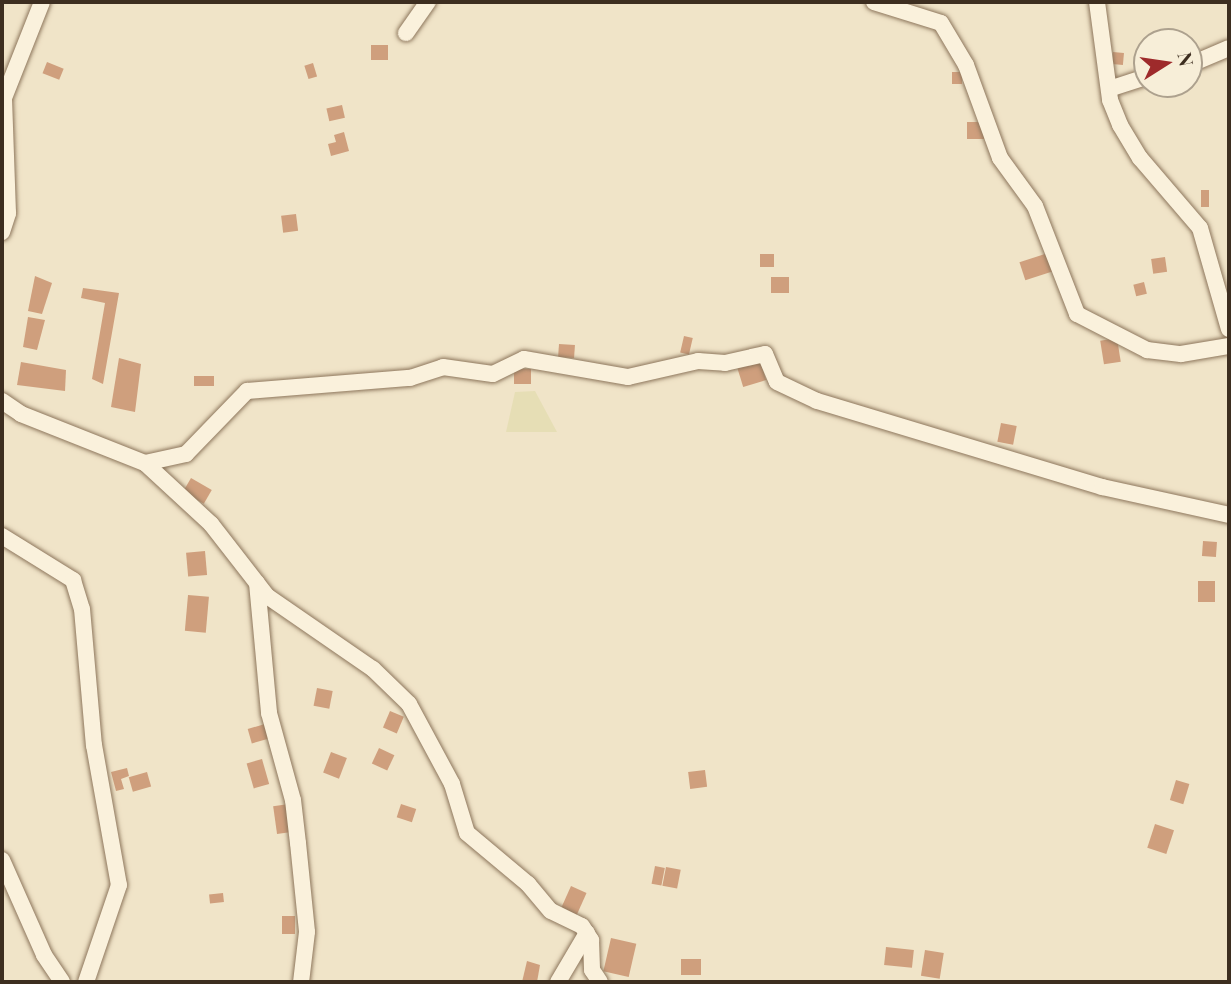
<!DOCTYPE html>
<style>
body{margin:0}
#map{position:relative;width:1231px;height:984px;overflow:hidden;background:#f0e4c8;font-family:"Playfair Display",serif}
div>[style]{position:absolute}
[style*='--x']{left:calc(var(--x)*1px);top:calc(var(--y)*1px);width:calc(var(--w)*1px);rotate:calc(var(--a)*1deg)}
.farmland>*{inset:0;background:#e6deb5}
.building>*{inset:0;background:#cf9f7d;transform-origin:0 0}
.roads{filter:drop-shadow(0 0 2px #8d765c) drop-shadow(0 0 2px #8d765c)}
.minor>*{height:16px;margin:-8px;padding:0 8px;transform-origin:8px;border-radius:8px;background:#faf1dc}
span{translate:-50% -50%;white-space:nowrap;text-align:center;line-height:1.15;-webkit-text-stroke:5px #f7eed8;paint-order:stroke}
.frame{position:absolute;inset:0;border:4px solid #3d2e20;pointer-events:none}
.north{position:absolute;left:1133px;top:28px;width:70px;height:70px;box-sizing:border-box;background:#f7eed8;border:2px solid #ada18e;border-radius:50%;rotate:78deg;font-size:19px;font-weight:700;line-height:28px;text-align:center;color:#3d2e20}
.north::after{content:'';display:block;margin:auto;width:24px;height:32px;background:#9e2a2b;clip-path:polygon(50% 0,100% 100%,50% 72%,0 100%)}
</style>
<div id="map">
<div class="farmland">
<div style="clip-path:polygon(535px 391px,557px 432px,506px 432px,515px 392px)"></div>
</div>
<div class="building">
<div style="left:371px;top:45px;width:17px;height:15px"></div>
<div style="left:1113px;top:52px;width:11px;height:12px;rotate:5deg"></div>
<div style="left:47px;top:62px;width:18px;height:12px;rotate:22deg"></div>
<div style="left:313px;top:63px;width:14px;height:9px;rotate:73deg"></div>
<div style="left:952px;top:72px;width:10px;height:12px"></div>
<div style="left:342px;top:105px;width:13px;height:16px;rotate:77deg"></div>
<div style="left:967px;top:122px;width:17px;height:17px"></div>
<div style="clip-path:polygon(344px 132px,349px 151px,331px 156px,328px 144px,336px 142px,334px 135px)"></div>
<div style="left:1201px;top:190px;width:8px;height:17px"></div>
<div style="left:296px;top:214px;width:17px;height:15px;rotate:83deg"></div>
<div style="left:1048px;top:253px;width:19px;height:30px;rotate:72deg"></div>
<div style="left:760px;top:254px;width:14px;height:13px"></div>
<div style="left:1165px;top:257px;width:15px;height:14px;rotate:82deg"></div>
<div style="clip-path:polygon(35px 276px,52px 283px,42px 314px,28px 311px)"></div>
<div style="left:771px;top:277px;width:18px;height:16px"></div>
<div style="left:1144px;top:282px;width:12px;height:11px;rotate:76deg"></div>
<div style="clip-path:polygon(83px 288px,119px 293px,103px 384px,92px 379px,105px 303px,81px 298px)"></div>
<div style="clip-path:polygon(28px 317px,45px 320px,37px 350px,23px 347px)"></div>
<div style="left:684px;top:336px;width:9px;height:17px;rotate:13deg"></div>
<div style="left:1117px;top:338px;width:24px;height:17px;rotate:81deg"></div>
<div style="left:559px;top:344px;width:16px;height:13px;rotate:4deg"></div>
<div style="clip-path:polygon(119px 358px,141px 364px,135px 412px,111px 407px)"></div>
<div style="left:760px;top:360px;width:21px;height:24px;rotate:73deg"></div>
<div style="clip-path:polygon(21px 362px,66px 370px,65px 391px,17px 385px)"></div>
<div style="left:514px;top:369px;width:17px;height:15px"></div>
<div style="left:194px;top:376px;width:20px;height:10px"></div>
<div style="left:1001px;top:423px;width:16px;height:19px;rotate:11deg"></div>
<div style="left:191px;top:478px;width:24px;height:16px;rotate:30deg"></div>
<div style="left:1203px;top:541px;width:14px;height:15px;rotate:4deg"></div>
<div style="left:205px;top:551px;width:24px;height:19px;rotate:85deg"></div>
<div style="left:1198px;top:581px;width:17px;height:21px"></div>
<div style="left:188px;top:595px;width:21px;height:36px;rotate:5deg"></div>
<div style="left:317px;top:688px;width:16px;height:18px;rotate:11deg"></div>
<div style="left:390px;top:711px;width:15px;height:18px;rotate:23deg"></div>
<div style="left:265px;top:724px;width:15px;height:18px;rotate:74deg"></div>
<div style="left:379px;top:748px;width:17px;height:17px;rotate:25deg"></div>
<div style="left:331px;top:752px;width:17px;height:22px;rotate:21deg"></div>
<div style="left:262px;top:759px;width:26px;height:16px;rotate:74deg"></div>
<div style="clip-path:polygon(127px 768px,129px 776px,121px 779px,124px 789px,116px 791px,111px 772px)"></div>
<div style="left:705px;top:770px;width:17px;height:17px;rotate:83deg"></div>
<div style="left:147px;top:772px;width:15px;height:19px;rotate:74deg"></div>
<div style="left:1176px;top:780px;width:14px;height:21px;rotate:17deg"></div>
<div style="left:289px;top:804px;width:28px;height:16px;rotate:82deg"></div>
<div style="left:401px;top:804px;width:16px;height:14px;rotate:18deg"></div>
<div style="left:1155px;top:824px;width:20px;height:25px;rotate:18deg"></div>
<div style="left:655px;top:866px;width:10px;height:18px;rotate:11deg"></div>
<div style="left:666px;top:867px;width:15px;height:19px;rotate:11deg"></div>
<div style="left:571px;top:886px;width:17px;height:25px;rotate:24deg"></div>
<div style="left:223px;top:893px;width:9px;height:14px;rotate:84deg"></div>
<div style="left:295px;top:916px;width:18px;height:13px;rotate:90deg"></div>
<div style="left:611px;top:938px;width:26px;height:34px;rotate:13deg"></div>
<div style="left:886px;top:947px;width:28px;height:18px;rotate:6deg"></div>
<div style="left:925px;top:950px;width:19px;height:26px;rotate:9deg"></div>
<div style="left:681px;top:959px;width:20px;height:16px"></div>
<div style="clip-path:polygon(527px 961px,540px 965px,537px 982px,522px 982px)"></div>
</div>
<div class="roads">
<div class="minor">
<div style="--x:874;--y:2;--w:70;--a:17.4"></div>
<div style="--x:941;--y:23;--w:49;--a:59.2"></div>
<div style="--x:966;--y:65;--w:99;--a:69.9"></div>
<div style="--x:1000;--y:158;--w:59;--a:53.9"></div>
<div style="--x:1035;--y:206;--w:116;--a:68.7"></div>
<div style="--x:1077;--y:314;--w:79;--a:27.2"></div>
<div style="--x:1147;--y:350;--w:34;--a:7"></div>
<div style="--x:1181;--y:354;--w:49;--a:-9.5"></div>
<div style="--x:1097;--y:2;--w:99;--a:82.4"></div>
<div style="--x:1110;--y:100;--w:27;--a:68"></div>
<div style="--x:1120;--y:125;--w:39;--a:59"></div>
<div style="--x:1140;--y:158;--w:92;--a:49.4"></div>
<div style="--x:1200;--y:228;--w:105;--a:74"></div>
<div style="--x:406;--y:33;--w:38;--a:-55"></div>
<div style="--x:1189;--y:65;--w:43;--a:-23"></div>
<div style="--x:1109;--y:89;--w:40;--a:-18"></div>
<div style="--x:2;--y:232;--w:20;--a:-72"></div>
<div style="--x:8;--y:213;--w:115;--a:-92"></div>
<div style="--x:4;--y:98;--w:103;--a:-68.4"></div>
<div style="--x:2;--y:401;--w:23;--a:34"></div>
<div style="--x:21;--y:414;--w:133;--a:21.6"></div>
<div style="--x:145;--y:463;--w:90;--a:42.7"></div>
<div style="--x:211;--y:524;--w:91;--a:52.1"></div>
<div style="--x:267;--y:596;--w:129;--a:34.6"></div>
<div style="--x:373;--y:669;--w:50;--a:44.2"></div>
<div style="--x:409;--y:704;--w:91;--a:61.7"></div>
<div style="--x:452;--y:784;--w:51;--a:73"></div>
<div style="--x:467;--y:833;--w:80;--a:39.9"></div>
<div style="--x:528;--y:884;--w:35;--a:50"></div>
<div style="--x:551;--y:911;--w:34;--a:26"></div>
<div style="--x:582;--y:926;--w:17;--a:57"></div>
<div style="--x:591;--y:940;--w:30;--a:88"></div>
<div style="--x:592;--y:970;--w:14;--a:56"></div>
<div style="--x:145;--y:463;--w:42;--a:-12.4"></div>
<div style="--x:186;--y:454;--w:88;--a:-45.9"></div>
<div style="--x:247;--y:391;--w:164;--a:-4.6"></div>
<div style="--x:410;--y:378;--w:35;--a:-18"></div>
<div style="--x:443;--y:367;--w:50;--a:8"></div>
<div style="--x:493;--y:374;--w:34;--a:-26"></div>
<div style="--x:524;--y:359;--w:106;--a:9.8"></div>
<div style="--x:628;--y:377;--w:72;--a:-12.9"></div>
<div style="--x:698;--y:361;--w:27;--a:4"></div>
<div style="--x:725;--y:363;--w:41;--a:-12.7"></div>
<div style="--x:765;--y:354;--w:30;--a:67"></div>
<div style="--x:777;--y:382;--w:44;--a:25.4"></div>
<div style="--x:817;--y:401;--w:298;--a:16.8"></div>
<div style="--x:1102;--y:487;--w:130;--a:12.4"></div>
<div style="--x:2;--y:536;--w:84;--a:31.8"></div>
<div style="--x:73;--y:580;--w:30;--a:73"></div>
<div style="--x:82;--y:609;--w:137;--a:85"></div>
<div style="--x:94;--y:745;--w:142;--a:79.9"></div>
<div style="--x:119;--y:885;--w:102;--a:108.8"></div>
<div style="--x:257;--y:583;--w:131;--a:84.7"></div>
<div style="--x:269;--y:713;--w:90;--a:74.6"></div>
<div style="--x:293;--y:800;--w:43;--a:83.4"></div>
<div style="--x:298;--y:843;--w:89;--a:84.2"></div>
<div style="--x:307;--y:932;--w:50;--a:96.8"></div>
<div style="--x:2;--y:860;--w:104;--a:66.1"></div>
<div style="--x:44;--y:955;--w:32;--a:56"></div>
<div style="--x:558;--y:982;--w:57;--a:-59.4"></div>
</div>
</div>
<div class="frame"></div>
<div class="north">N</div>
</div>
